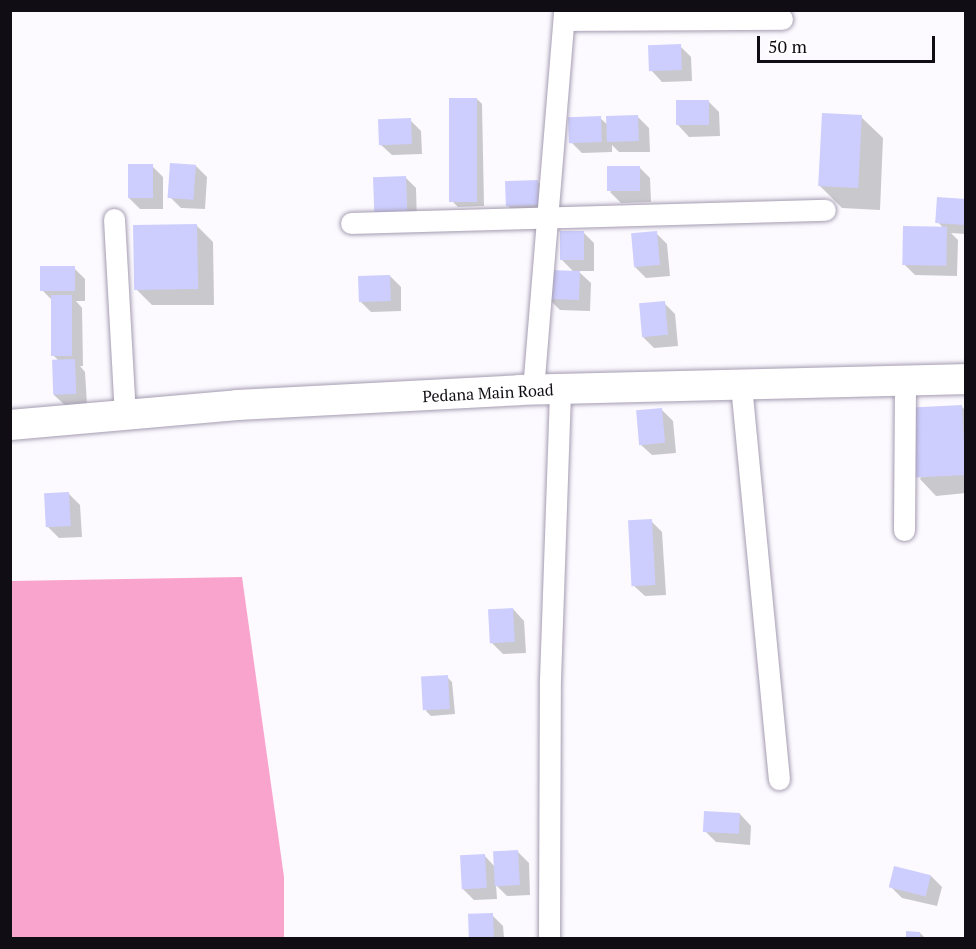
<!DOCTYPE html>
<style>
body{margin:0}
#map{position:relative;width:976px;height:949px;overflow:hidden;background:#fcfaff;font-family:"PT Serif",serif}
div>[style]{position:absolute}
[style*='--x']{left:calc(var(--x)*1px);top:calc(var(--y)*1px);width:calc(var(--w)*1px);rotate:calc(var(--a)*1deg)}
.forest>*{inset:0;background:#f9a4cd}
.shadow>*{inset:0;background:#0003}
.building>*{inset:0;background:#cdcefe;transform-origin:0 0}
.roads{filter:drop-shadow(0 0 2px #a59cb1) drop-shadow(0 0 2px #a59cb1)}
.street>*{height:21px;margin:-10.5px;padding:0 10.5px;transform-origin:10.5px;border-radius:10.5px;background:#fff}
.secondary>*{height:30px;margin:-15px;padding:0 15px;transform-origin:15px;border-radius:15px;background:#fff}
span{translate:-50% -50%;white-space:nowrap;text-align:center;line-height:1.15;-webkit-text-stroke:4.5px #fff;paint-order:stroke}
.street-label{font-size:16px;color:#100d14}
.frame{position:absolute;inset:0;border:12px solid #100d14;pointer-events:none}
.scale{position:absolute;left:757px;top:36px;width:178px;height:27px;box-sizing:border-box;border:3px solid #100d14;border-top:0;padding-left:8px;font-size:18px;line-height:21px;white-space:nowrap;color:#100d14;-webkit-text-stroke:4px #fff;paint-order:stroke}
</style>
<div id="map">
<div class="forest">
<div style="clip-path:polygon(242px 577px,284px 877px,284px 938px,11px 938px,11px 581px)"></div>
</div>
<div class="shadow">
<div style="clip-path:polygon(680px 46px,691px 57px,692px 81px,662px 82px,651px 70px)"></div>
<div style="clip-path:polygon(477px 99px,482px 104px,484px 206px,458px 207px,453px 202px)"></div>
<div style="clip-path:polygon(708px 101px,719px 112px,720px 136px,689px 137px,678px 125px)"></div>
<div style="clip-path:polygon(638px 117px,649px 128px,650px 152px,619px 152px,612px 145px,612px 152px,582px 153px,571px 142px,600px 118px,608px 125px)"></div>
<div style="clip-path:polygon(861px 117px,883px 138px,880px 210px,842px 208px,820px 186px)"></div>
<div style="clip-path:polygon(410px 120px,421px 131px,422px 154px,392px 155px,380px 144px)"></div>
<div style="clip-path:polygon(152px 166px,163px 177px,163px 209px,140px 209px,129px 198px)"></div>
<div style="clip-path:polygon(196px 166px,207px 177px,205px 209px,181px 208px,170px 197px)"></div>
<div style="clip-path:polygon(639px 167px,650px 178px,651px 202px,621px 203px,610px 192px)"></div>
<div style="clip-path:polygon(405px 177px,416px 188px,417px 223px,387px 224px)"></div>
<div style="clip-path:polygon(537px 181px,548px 192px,549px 216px,519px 217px,508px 206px)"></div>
<div style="clip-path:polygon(966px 200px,966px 234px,951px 233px,958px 240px,957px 276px,915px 275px,904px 264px,944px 229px,938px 222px)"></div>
<div style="clip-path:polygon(197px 226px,213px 242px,214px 305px,152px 305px,136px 289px)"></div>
<div style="clip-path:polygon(583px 232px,594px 243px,594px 271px,578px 271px,591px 283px,590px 311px,560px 310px,549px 299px,574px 272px,561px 259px)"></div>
<div style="clip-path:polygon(656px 233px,667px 244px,670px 276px,646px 278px,635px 267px)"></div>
<div style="clip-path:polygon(74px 268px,85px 279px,85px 301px,76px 301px,82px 308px,83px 366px,80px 366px,85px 372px,87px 405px,66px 406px,54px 395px,59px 361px,53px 355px,53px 301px,42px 290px)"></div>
<div style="clip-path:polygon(390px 276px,401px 287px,401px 311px,371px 312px,360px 301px)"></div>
<div style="clip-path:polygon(664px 303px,675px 314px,678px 346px,654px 348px,643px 337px)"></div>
<div style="clip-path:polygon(962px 407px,966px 411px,966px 493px,936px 496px,920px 479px)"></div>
<div style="clip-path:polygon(662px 410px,673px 421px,676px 453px,652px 455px,640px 444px)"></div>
<div style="clip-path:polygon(69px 494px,80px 505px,82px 537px,59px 538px,48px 527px)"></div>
<div style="clip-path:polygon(651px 521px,662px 532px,666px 595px,645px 596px,633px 585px)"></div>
<div style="clip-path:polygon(513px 609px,524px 621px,526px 653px,503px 654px,492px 643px)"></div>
<div style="clip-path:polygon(447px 677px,452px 682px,455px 714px,431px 716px,426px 711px)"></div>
<div style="clip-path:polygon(740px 814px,751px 826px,750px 845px,716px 842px,705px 831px)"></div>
<div style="clip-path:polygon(518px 852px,529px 863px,530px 895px,507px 896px,496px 885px,497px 899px,474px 900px,463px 889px,484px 855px,495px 867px)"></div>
<div style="clip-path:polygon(931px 876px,942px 887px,937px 906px,902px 898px,891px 887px)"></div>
<div style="clip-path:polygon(492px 915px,503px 926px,504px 938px,471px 938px,469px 916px)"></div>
<div style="clip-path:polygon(907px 933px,920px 933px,925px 938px,907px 938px)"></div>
</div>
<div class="building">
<div style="left:681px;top:44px;width:26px;height:33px;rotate:88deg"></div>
<div style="left:449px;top:98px;width:28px;height:104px"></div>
<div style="left:709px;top:100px;width:25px;height:33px;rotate:90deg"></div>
<div style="left:822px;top:113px;width:40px;height:73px;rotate:3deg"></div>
<div style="left:638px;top:115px;width:26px;height:32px;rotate:88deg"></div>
<div style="left:601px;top:116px;width:26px;height:33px;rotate:88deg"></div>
<div style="left:411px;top:118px;width:26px;height:33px;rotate:88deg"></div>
<div style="left:170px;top:163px;width:26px;height:35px;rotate:4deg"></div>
<div style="left:128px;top:164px;width:25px;height:34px"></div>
<div style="left:640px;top:166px;width:25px;height:33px;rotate:90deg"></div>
<div style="left:406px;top:176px;width:37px;height:33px;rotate:88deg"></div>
<div style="left:538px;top:180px;width:25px;height:33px;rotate:88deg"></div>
<div style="left:937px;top:197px;width:29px;height:26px;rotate:4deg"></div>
<div style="left:197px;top:224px;width:65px;height:64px;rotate:89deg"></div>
<div style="left:903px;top:226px;width:44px;height:39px;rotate:1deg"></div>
<div style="left:560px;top:231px;width:24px;height:29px"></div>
<div style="left:657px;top:231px;width:34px;height:26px;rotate:85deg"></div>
<div style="left:40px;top:266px;width:35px;height:25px"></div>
<div style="left:549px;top:270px;width:31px;height:29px;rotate:2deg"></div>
<div style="left:390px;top:275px;width:26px;height:32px;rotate:88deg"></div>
<div style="left:51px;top:295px;width:21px;height:61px"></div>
<div style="left:665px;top:301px;width:34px;height:26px;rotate:85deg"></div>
<div style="left:75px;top:359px;width:35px;height:23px;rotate:88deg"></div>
<div style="left:962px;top:405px;width:70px;height:50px;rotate:87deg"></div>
<div style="left:662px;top:408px;width:35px;height:26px;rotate:85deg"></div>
<div style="left:69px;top:492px;width:34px;height:25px;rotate:87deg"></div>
<div style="left:652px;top:519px;width:66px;height:24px;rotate:87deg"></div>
<div style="left:513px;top:608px;width:34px;height:25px;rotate:87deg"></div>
<div style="left:448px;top:675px;width:34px;height:27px;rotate:87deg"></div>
<div style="left:704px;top:811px;width:36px;height:21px;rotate:3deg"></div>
<div style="left:518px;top:850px;width:35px;height:25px;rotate:87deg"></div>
<div style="left:485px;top:854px;width:34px;height:25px;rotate:87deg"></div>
<div style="left:894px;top:866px;width:38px;height:22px;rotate:14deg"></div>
<div style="left:493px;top:913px;width:25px;height:25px;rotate:88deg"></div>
<div style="clip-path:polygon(906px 931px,920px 932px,920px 938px,906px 938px)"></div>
</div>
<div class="roads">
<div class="street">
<div style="--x:564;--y:20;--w:218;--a:-0.3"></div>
<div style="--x:114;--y:219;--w:196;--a:86.8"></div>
<div style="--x:351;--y:223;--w:474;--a:-1.6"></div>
<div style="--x:741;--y:385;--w:396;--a:84.5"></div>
<div style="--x:533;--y:390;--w:381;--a:-85.3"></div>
<div style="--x:904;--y:530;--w:150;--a:-89.6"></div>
<div style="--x:549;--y:938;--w:259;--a:-89.8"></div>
<div style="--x:550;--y:679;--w:289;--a:-88"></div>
</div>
<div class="secondary">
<div style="--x:10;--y:425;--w:228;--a:-5"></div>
<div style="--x:237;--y:405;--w:283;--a:-3"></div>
<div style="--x:520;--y:390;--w:446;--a:-1.4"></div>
</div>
</div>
<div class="street-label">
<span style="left:488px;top:393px;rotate:-3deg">Pedana Main Road</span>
</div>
<div class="frame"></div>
<div class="scale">50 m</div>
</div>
